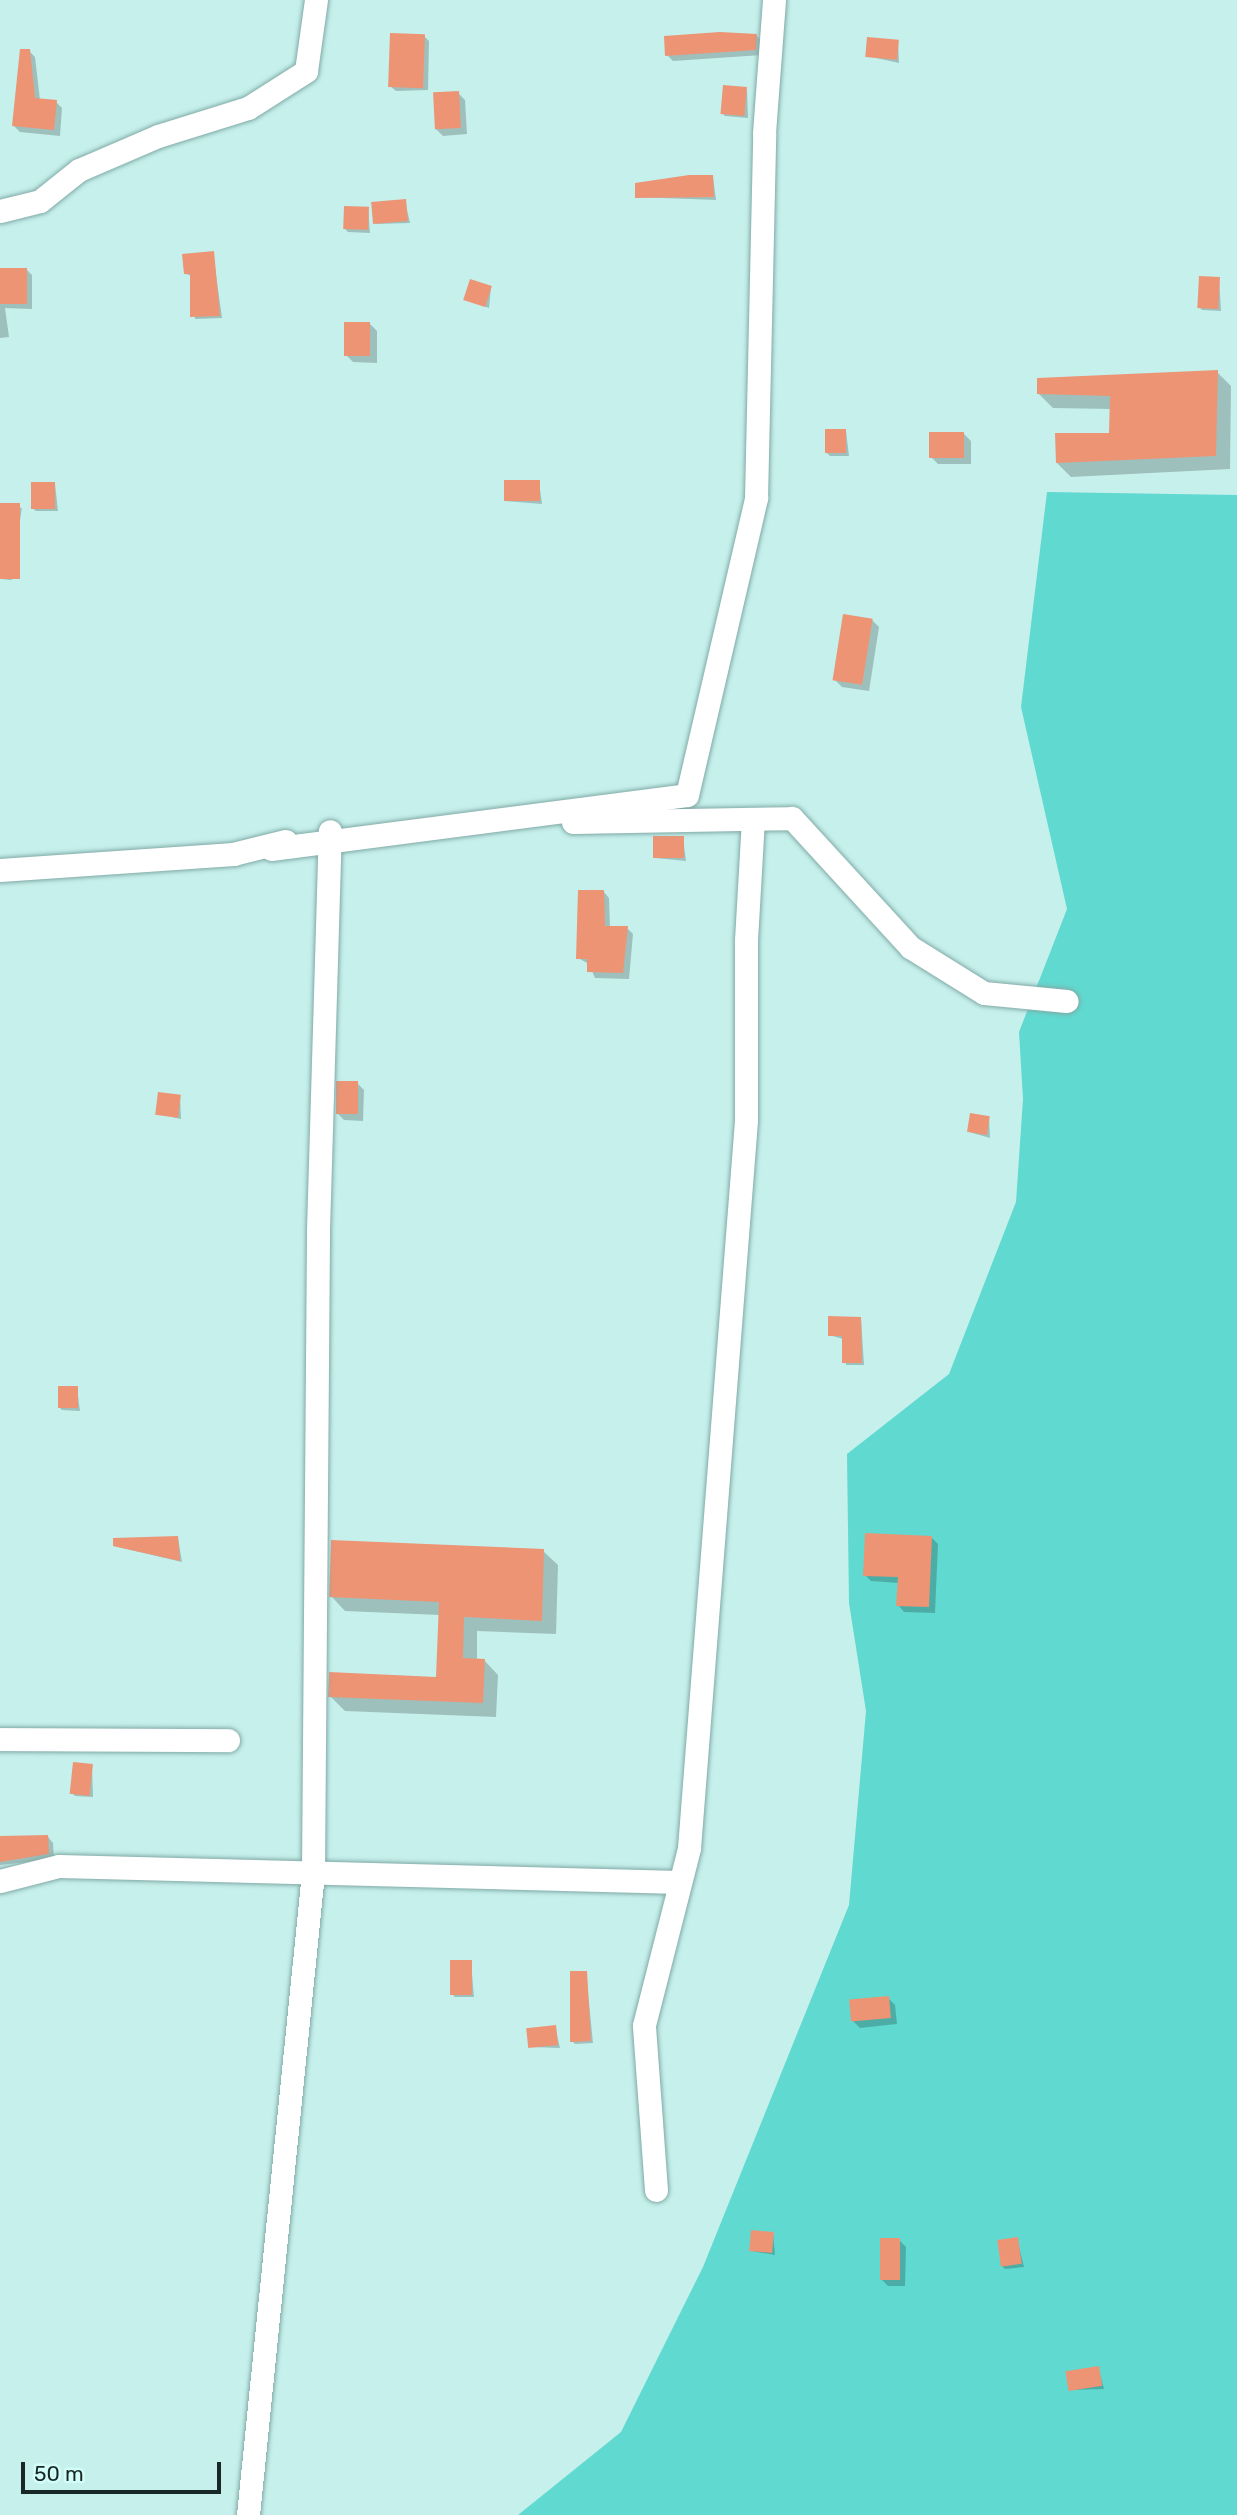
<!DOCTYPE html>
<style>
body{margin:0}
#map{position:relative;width:1237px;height:2515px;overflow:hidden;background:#c6f0ec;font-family:Rubik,sans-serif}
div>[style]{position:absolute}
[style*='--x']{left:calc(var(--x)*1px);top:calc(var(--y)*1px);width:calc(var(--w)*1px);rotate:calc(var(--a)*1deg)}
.green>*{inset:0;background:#60d9d0}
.shadow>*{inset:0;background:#0003;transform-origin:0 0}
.building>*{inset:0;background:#ed9475;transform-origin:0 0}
.roads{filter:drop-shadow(0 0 2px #81aaa6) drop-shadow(0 0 2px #81aaa6)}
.minor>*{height:23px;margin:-11.5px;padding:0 11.5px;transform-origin:11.5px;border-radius:11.5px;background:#fff}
span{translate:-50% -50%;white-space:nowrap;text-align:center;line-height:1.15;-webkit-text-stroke:7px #d3fdf9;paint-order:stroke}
.scale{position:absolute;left:21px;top:2462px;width:200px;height:32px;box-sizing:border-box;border:4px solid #182827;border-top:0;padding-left:9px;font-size:21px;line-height:24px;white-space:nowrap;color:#182827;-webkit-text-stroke:5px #d3fdf9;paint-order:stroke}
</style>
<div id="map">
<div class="green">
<div style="clip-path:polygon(1047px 492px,1237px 495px,1237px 2515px,518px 2515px,621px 2432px,703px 2267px,849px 1905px,866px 1711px,849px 1603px,847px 1454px,949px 1374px,1016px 1202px,1023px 1099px,1019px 1032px,1067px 909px,1021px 707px)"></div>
</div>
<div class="shadow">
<div style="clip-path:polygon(424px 36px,429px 41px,428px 90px,396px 91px,390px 86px)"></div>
<div style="clip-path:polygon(757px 36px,763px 42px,762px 55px,673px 61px,667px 55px)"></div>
<div style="clip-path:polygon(898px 42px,899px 63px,867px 56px)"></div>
<div style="clip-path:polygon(29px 51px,35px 57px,40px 100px,56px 102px,62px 108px,60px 136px,20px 132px,14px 126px)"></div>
<div style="clip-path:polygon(747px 89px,748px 118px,725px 116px,722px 113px)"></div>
<div style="clip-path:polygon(458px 93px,465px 100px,467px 134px,443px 136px,436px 129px)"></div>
<div style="clip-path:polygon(713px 177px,716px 200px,637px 197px)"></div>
<div style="clip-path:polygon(405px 201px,410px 223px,376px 224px)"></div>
<div style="clip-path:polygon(368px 208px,370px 233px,348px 232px,345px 229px)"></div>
<div style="clip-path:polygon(213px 253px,222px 318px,195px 319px,192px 276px,186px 274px)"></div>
<div style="clip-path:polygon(0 270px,27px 270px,32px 275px,32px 309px,5px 308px,9px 337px,0 338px)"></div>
<div style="clip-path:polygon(1219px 279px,1221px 311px,1202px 310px,1199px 307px)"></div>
<div style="clip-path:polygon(491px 287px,489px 308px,466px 300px)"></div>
<div style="clip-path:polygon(370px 324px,377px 331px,377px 363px,353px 362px,346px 355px)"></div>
<div style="clip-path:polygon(1217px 372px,1231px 386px,1230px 469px,1071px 477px,1057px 463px,1111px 434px,1111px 409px,1053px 408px,1039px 394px)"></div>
<div style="clip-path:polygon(846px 431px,849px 456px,830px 456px,827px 453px)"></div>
<div style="clip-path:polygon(964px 434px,971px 441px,971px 464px,938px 464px,931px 457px)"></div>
<div style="clip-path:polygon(539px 482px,542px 504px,505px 501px)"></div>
<div style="clip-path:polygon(55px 484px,58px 511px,36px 511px,32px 508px)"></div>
<div style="left:0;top:505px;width:22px;height:73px;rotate:8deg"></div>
<div style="clip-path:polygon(872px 620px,879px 627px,869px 691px,842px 687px,835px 680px)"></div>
<div style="clip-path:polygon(683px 838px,686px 861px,655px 858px)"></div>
<div style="clip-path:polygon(603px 891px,609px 898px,610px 927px,627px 928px,633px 934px,629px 979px,595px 978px,589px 964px,578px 958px)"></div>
<div style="clip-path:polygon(357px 1083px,364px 1090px,363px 1121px,344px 1120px,337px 1113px)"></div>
<div style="clip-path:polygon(180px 1096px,181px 1119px,158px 1114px)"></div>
<div style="clip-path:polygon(989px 1117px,990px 1138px,969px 1132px)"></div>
<div style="clip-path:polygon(861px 1318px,864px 1365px,846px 1365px,843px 1339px,829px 1335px)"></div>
<div style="clip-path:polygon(77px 1388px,80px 1411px,62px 1410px,59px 1407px)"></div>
<div style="clip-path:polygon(178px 1538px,182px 1562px,114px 1546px)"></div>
<div style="clip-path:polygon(932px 1538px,938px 1544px,935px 1613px,904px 1612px,898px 1605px,899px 1583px,871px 1581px,865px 1575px)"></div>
<div style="clip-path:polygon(543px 1551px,558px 1565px,556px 1634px,477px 1631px,477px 1660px,484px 1660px,498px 1675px,496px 1717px,345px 1711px,330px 1696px,438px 1678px,440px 1615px,345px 1611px,331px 1596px)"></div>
<div style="clip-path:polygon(92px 1765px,93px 1797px,75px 1796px,72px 1793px)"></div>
<div style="clip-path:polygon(48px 1837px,53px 1843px,54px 1859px,0 1865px,0 1839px)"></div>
<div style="clip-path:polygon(471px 1962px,474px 1997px,455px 1997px,452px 1994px)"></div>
<div style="clip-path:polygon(586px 1973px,593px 2043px,575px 2044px,572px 2041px)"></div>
<div style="clip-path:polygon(888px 1998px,895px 2005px,897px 2024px,860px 2028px,853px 2021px)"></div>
<div style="clip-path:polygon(555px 2027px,560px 2048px,530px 2047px)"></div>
<div style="clip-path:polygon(773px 2234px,775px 2255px,751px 2251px)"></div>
<div style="clip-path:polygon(1017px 2239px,1024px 2267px,1005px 2269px,1002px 2266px)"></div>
<div style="clip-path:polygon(899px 2240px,906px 2247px,905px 2286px,888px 2286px,881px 2279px)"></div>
<div style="clip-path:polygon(1098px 2367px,1104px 2389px,1070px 2390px)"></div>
</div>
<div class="building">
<div style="clip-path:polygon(720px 32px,757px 34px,756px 50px,665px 56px,664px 36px)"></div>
<div style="left:390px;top:33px;width:35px;height:54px;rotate:2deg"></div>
<div style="left:867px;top:37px;width:32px;height:20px;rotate:5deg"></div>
<div style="clip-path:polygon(20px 49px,30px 49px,35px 98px,57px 100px,54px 130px,12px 126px)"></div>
<div style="left:723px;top:85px;width:24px;height:29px;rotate:5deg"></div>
<div style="left:459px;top:91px;width:37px;height:26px;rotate:87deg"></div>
<div style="clip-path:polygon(689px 175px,713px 175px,714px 197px,635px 198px,635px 183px)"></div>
<div style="left:406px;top:199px;width:22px;height:35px;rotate:85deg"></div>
<div style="left:344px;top:206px;width:25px;height:23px;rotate:2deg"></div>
<div style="clip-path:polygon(214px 251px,220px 316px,190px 317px,190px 274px,184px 274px,182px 254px)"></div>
<div style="left:0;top:268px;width:27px;height:36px"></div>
<div style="left:1199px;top:276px;width:21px;height:32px;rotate:3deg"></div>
<div style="left:470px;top:279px;width:23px;height:22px;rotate:18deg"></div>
<div style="left:344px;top:322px;width:26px;height:34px"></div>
<div style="clip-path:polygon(1218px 370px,1216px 456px,1056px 463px,1055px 433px,1109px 433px,1110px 396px,1037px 394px,1037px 378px)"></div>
<div style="left:846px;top:429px;width:24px;height:21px;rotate:90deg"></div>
<div style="left:929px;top:432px;width:35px;height:26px"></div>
<div style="left:504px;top:480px;width:36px;height:21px"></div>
<div style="left:31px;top:482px;width:24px;height:27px"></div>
<div style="left:0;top:503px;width:20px;height:76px"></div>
<div style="left:843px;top:614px;width:30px;height:67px;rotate:9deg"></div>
<div style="left:653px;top:836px;width:31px;height:22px"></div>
<div style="clip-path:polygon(578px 890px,604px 890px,605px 926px,628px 926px,623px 973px,587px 972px,587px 959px,576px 959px)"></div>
<div style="left:336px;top:1081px;width:22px;height:33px"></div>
<div style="left:158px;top:1092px;width:23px;height:23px;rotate:7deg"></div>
<div style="left:970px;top:1113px;width:20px;height:19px;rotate:9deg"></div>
<div style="clip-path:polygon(828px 1316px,861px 1317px,862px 1363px,842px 1363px,842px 1336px,828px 1336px)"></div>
<div style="left:58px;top:1386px;width:20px;height:22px"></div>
<div style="clip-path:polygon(865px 1533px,932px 1536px,929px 1607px,896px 1606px,898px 1577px,863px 1576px)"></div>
<div style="clip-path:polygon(178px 1536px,180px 1561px,113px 1546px,113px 1538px)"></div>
<div style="clip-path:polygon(331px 1540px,544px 1549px,542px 1621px,464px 1617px,463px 1658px,485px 1659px,483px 1703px,328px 1697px,329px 1672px,436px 1677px,439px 1602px,329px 1597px)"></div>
<div style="left:73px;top:1762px;width:20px;height:32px;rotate:6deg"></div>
<div style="clip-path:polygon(48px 1835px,49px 1854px,0 1862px,0 1836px)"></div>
<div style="left:450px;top:1960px;width:22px;height:35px"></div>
<div style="clip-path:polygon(570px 1971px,587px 1971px,591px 2041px,570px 2042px)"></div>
<div style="left:889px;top:1996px;width:22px;height:40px;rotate:85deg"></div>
<div style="left:556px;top:2025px;width:20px;height:30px;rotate:84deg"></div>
<div style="left:751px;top:2230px;width:23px;height:21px;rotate:5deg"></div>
<div style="left:1018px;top:2237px;width:27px;height:21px;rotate:82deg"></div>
<div style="left:880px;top:2238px;width:20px;height:42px"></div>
<div style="left:1099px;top:2366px;width:20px;height:34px;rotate:81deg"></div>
</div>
<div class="roads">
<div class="minor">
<div style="--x:0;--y:211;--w:41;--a:-14"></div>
<div style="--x:40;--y:201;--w:50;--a:-38.5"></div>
<div style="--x:79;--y:170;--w:86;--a:-23.3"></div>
<div style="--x:158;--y:136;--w:94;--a:-17.3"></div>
<div style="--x:248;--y:108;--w:69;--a:-32.5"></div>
<div style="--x:306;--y:71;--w:72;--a:-82"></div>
<div style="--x:573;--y:822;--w:219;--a:-1"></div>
<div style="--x:792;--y:818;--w:175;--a:47.5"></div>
<div style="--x:910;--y:947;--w:87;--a:31.9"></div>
<div style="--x:984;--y:993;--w:83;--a:5.5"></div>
<div style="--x:271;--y:849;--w:419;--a:-7.4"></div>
<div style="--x:687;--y:795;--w:305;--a:-76.9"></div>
<div style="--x:756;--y:498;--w:365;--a:-88.7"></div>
<div style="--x:764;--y:133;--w:133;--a:-85.7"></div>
<div style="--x:0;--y:870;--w:234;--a:-3.9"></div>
<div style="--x:233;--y:854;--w:54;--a:-14"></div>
<div style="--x:0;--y:1739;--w:228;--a:0.3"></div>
<div style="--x:0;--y:1881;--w:61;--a:-14.3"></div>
<div style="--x:59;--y:1866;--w:621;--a:1.48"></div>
<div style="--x:656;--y:2190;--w:165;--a:-94.2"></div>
<div style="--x:644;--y:2025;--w:183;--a:-75.7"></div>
<div style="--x:689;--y:1848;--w:730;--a:-85.52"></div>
<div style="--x:746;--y:1120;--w:180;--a:-90"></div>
<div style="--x:746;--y:940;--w:121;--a:-86.7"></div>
<div style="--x:248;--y:2515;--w:645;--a:-84.22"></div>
<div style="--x:313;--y:1873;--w:643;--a:-89.55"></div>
<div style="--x:318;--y:1230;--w:399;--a:-88.3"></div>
</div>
</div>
<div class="scale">50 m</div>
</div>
